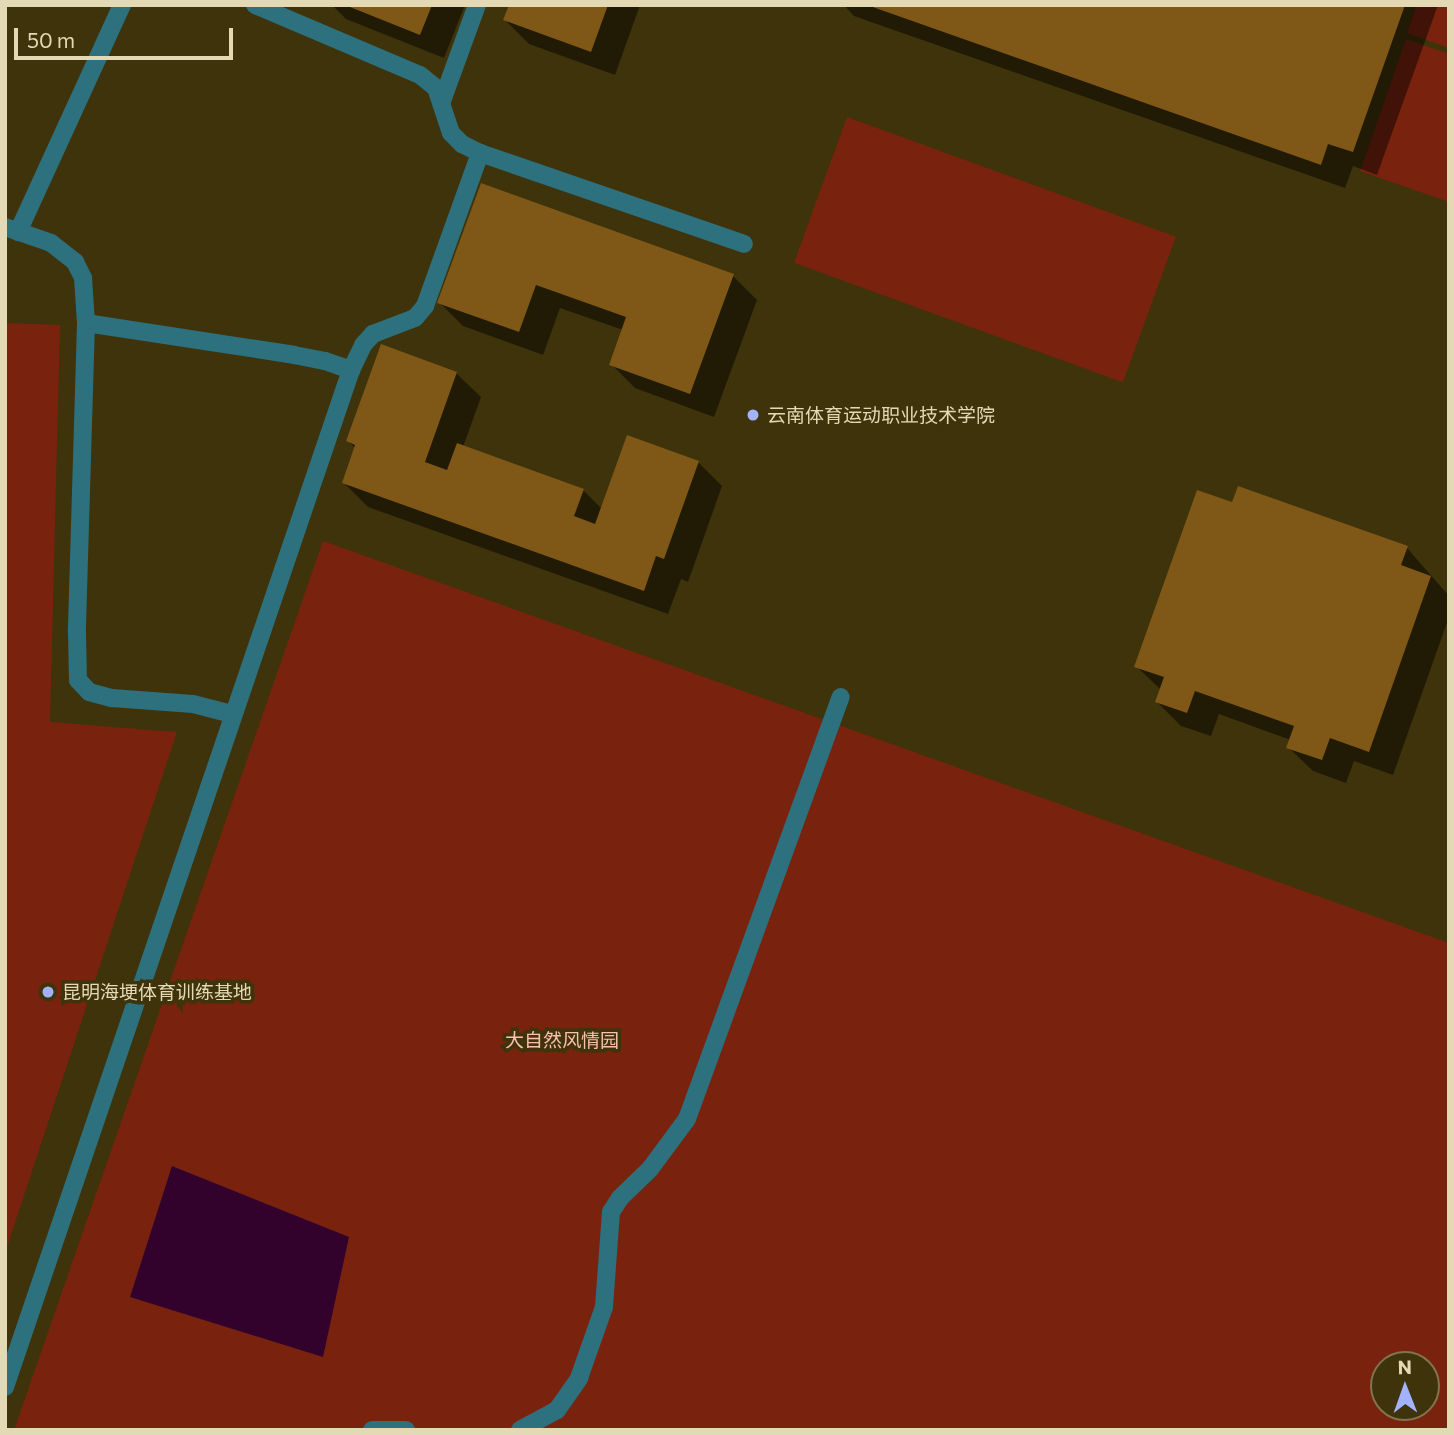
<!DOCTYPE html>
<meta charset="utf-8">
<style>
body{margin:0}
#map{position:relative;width:1454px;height:1435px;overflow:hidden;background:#3e330a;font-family:Commissioner,"Noto Sans SC",sans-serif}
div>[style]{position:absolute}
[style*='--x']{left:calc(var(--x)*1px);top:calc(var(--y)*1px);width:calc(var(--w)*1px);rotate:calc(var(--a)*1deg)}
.green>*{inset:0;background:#79230f;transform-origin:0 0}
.water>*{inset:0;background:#32022c}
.shadow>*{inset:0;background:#0007}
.building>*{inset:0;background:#7f5717}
.service>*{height:18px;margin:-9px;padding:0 9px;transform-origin:9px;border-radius:9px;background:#2d707e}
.minor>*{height:18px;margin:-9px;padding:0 9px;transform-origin:9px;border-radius:9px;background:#2d707e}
.dots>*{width:19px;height:19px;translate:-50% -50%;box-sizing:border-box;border:4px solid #3e330a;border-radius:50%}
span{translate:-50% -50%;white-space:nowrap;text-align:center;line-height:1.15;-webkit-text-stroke:7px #3e330a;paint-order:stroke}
.poi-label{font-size:19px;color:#e3d9b5}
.left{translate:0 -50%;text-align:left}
.park-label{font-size:19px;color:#fbbeaf}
.frame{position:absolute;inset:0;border:7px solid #e3d9b5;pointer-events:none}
.north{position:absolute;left:1370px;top:1351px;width:70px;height:70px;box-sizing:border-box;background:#3e330a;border:2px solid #80754e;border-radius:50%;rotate:359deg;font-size:19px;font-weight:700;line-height:28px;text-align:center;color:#e3d9b5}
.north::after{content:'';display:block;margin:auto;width:24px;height:32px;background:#a2b2fd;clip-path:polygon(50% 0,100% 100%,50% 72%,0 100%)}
.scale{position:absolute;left:14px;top:28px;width:219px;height:32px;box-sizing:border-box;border:4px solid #e3d9b5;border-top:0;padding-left:9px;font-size:21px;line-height:24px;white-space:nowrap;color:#e3d9b5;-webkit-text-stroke:5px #3e330a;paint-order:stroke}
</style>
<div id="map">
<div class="green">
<div style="clip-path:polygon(1417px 5px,1449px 5px,1449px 48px,1407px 33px)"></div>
<div style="clip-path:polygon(1406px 39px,1449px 54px,1449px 202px,1360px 171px)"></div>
<div style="left:847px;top:117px;width:350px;height:155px;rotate:20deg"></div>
<div style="clip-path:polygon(5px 323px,60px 325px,50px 722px,177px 732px,5px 1253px)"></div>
<div style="clip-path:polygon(evenodd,323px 541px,1449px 943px,1449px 1430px,14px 1430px,323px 541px,1384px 1365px,1426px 1365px,1426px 1407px,1384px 1407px,1384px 1365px)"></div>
</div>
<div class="water">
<div style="clip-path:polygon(172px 1166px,349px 1237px,323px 1357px,130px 1297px)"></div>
</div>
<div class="shadow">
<div style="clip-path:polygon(332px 5px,465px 5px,444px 58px,346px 19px)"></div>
<div style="clip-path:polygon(511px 5px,640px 5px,615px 75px,529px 44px,505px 20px)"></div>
<div style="clip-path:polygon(844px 5px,1438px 5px,1377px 175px,1353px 166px,1345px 188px,854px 16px)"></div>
<div style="clip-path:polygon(482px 186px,733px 276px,757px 300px,714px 417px,635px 388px,611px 364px,623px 330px,560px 308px,543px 355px,463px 326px,439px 302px)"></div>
<div style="clip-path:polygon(456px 373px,481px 397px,463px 447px,583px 490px,602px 509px,698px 462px,722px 486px,688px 582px,681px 579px,668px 614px,368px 507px,344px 483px,356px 449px,348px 441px)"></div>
<div style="clip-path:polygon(1233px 504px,1407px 548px,1449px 596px,1449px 617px,1393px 775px,1354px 761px,1346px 783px,1313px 771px,1288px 747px,1291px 740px,1219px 714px,1211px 736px,1181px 726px,1157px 702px,1161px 690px,1136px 666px)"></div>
</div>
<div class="building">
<div style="clip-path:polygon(345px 5px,432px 5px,420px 35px)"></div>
<div style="clip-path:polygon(509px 5px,608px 5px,591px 52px,503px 20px)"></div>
<div style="clip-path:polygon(867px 5px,1405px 5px,1353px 152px,1328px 144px,1321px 165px)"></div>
<div style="clip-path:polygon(481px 183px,734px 274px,690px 394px,609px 365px,626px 317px,536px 285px,519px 332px,437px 303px)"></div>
<div style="clip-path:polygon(381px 344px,457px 372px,425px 462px,447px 470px,457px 443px,584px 489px,574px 516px,595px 524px,627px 435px,699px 461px,664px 559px,656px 556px,644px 591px,342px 483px,355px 445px,346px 441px)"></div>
<div style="clip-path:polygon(1238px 486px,1408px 546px,1401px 565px,1431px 576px,1369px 752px,1330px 738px,1322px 760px,1286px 748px,1294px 726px,1195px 691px,1187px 713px,1155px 702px,1164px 677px,1134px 667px,1197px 490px,1232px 502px)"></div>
</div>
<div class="service">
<div style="--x:255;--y:5;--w:179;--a:23"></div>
<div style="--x:420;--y:75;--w:21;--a:39"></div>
<div style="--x:436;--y:88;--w:47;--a:71.6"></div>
<div style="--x:451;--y:133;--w:16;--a:45"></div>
<div style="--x:462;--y:144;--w:20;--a:27"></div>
<div style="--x:480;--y:153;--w:279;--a:19"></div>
<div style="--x:442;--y:101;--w:102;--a:-70"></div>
<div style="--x:18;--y:232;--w:250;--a:-65.4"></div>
<div style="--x:372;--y:1430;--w:34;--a:0"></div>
<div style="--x:520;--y:1430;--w:42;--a:-28.4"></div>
<div style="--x:557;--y:1410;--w:39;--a:-55"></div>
<div style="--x:579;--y:1378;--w:75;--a:-70.6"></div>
<div style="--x:604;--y:1307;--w:95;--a:-85.8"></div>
<div style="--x:611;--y:1212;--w:17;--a:-57"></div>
<div style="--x:620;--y:1198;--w:42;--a:-44"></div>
<div style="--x:650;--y:1169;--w:62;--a:-53.5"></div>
<div style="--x:687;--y:1119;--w:449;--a:-70"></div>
</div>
<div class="minor">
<div style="--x:5;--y:227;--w:49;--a:19.2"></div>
<div style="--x:51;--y:243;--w:31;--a:38"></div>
<div style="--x:75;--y:262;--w:18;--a:63"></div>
<div style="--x:83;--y:278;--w:45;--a:86.2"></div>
<div style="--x:86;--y:323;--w:310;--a:91.7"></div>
<div style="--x:77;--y:633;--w:47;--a:88.8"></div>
<div style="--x:78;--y:680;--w:16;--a:47"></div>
<div style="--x:89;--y:692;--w:24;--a:15"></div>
<div style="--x:112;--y:698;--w:81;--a:4.2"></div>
<div style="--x:193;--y:704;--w:40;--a:14.4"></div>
<div style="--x:86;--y:323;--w:210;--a:8.7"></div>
<div style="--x:294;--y:355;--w:32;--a:11"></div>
<div style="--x:325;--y:361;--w:28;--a:19"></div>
<div style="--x:5;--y:1387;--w:1074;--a:-71.21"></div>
<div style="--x:351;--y:370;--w:28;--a:-64"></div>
<div style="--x:363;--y:345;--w:15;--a:-48"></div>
<div style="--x:373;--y:334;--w:45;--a:-20.9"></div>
<div style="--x:415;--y:318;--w:16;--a:-50"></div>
<div style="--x:425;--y:306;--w:163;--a:-70.2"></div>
</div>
<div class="dots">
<div style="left:753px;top:415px;background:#a2b2fd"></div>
<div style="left:48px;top:992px;background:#a2b2fd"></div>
</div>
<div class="poi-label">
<span class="left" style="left:767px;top:415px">云南体育运动职业技术学院</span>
<span class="left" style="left:62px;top:992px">昆明海埂体育训练基地</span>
</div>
<div class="park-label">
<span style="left:562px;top:1040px">大自然风情园</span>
</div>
<div class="frame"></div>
<div class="north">N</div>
<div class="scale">50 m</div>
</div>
